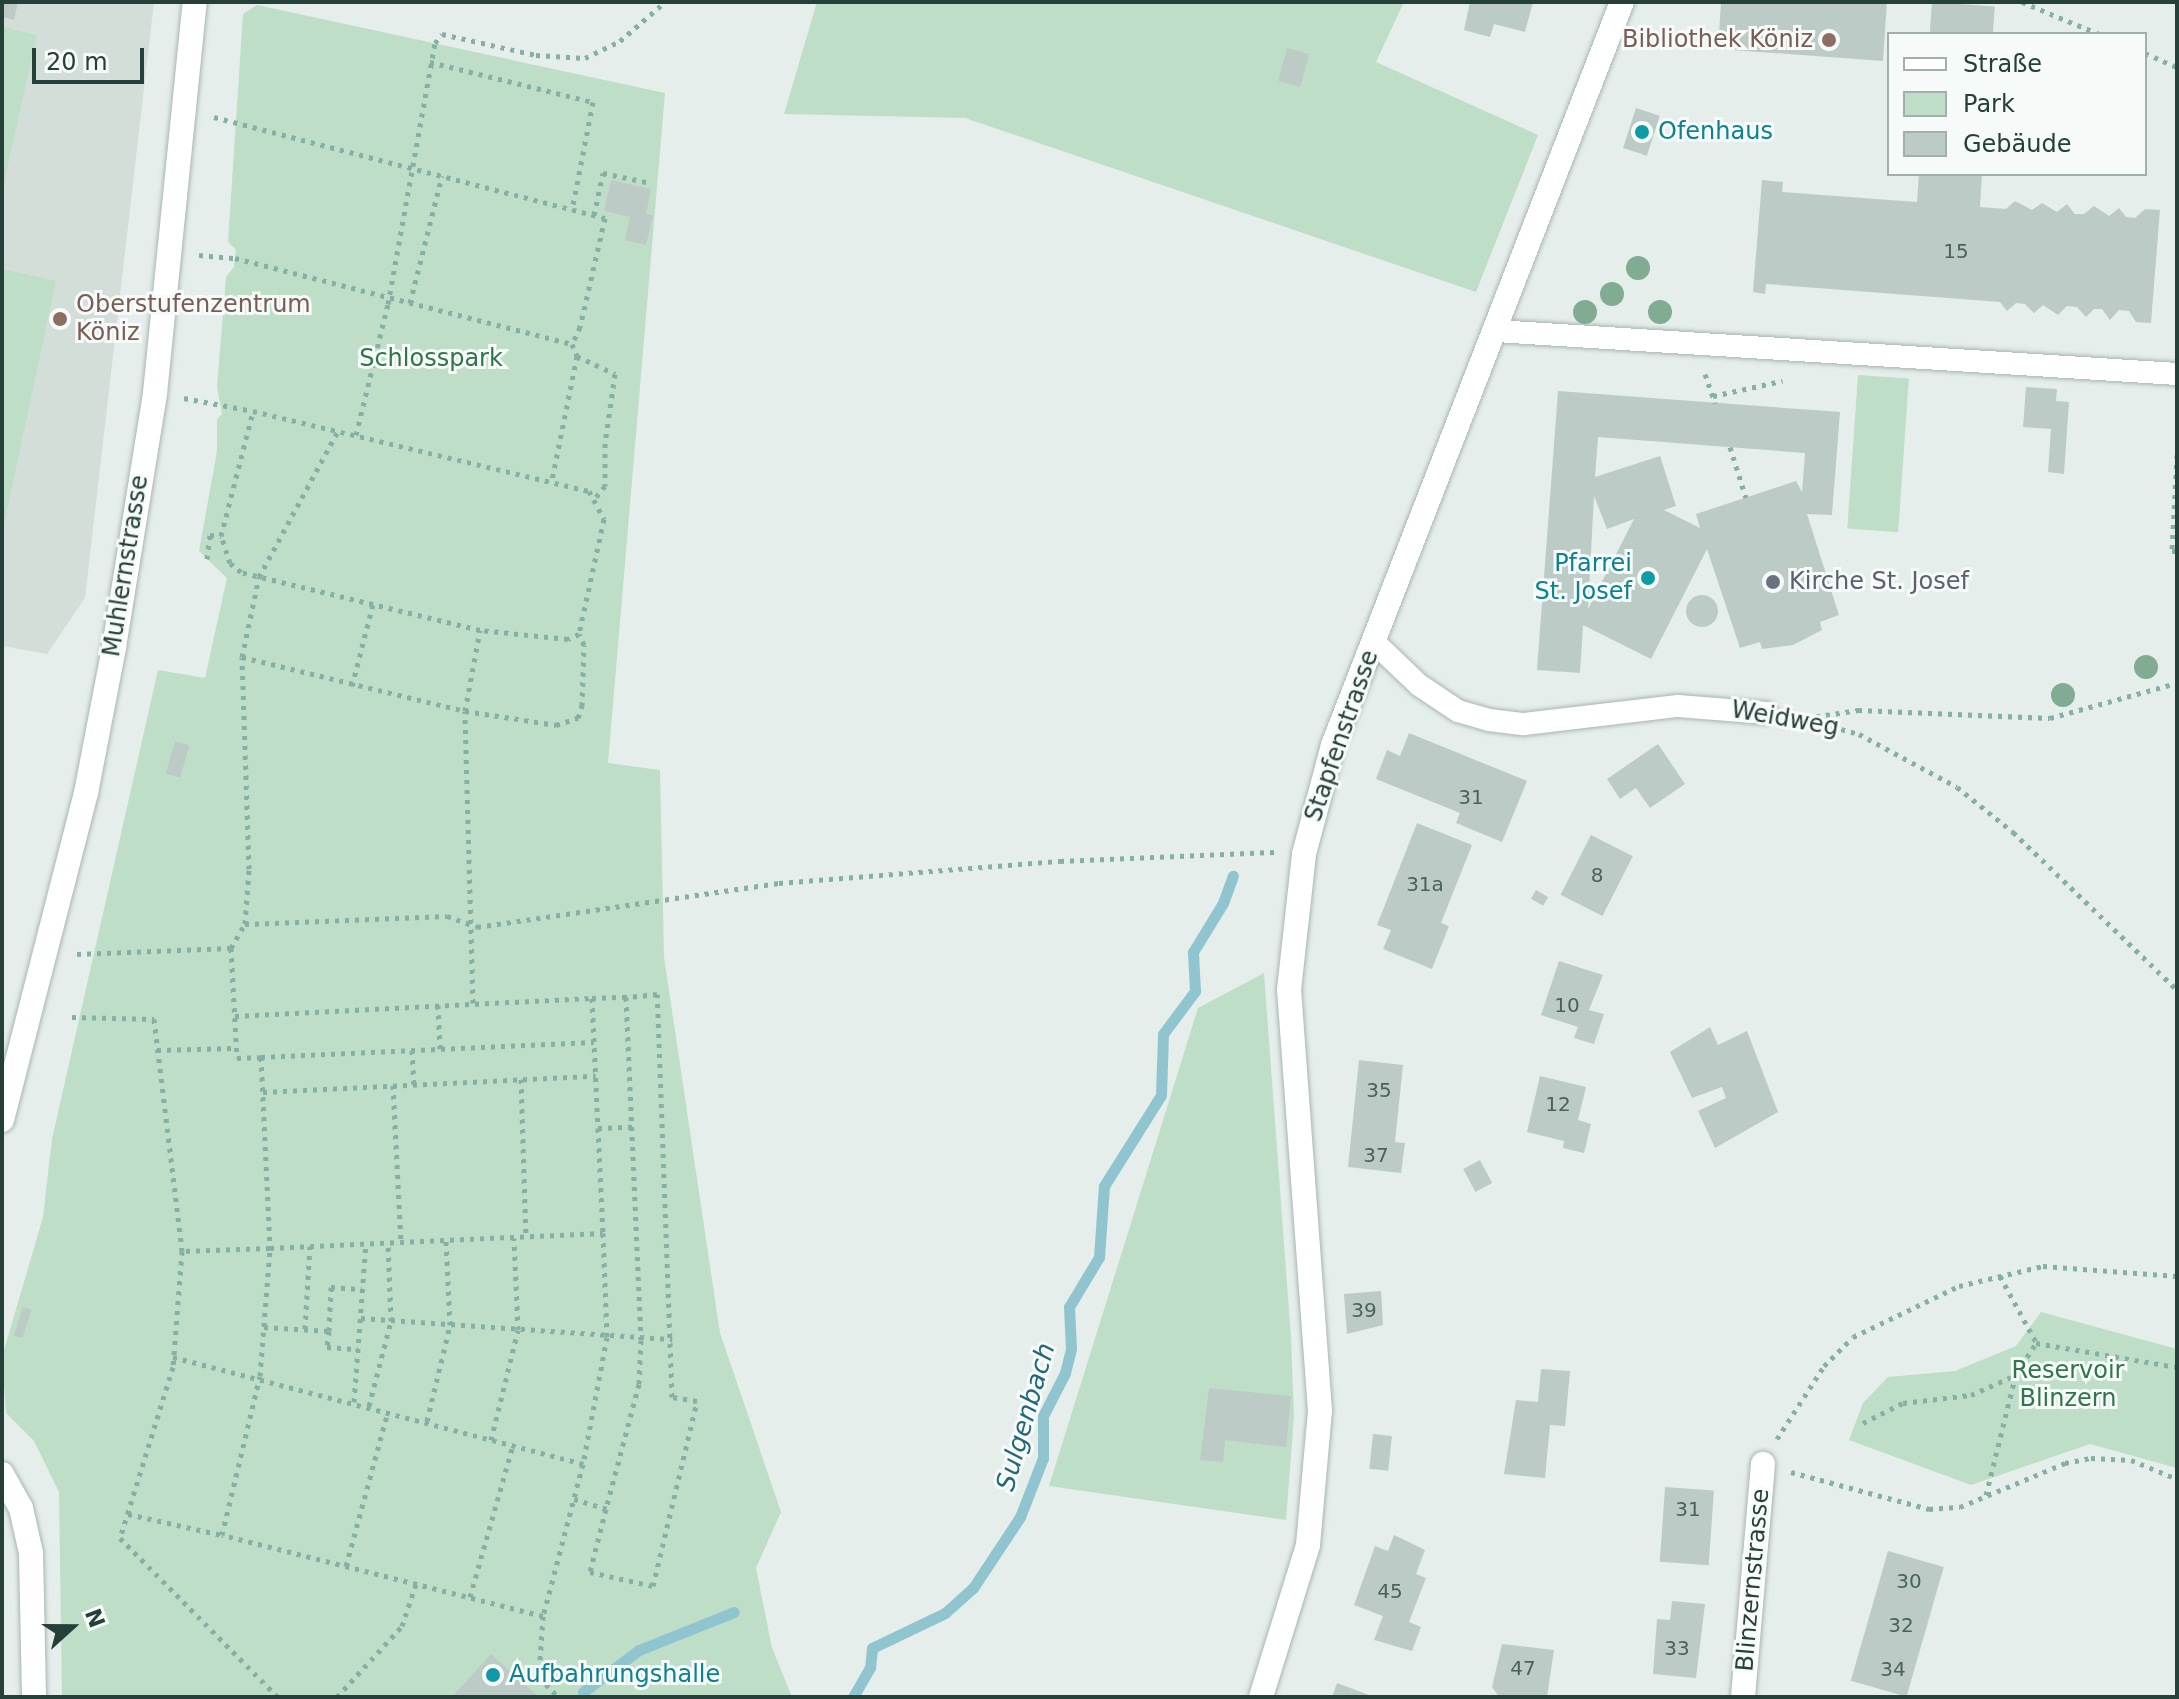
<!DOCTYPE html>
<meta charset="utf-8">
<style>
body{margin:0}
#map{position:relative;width:2179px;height:1699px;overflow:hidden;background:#e5eeea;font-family:"DejaVu Sans",sans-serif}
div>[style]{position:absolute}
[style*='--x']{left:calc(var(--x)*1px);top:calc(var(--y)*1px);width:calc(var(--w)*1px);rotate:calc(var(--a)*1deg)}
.built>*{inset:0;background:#d3ded9}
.green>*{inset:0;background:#bfdec8;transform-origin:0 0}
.stream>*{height:11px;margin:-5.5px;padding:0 5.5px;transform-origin:5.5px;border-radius:5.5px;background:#90c5d0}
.building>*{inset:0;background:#bdcbc6;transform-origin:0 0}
.round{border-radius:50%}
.path>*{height:5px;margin-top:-2.5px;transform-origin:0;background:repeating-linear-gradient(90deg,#87b0a4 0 4px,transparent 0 10px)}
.roads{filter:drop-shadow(0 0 2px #a8b6b1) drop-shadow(0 0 2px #a8b6b1)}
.lane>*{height:22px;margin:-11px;padding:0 11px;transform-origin:11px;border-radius:11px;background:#fff}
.street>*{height:24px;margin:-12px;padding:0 12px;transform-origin:12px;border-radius:12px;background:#fff}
.secondary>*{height:24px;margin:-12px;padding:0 12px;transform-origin:12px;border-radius:12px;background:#fff}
.trees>*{width:24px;height:24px;margin:-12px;border-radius:50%;background:#81ab93}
.dots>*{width:22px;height:22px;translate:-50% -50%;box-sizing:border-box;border:4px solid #f6faf8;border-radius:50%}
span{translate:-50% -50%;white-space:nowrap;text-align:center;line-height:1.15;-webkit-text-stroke:6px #f6faf8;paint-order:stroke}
.number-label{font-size:20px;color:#4b625c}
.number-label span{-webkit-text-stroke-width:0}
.education-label{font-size:24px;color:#785e54}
.right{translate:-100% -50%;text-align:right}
.left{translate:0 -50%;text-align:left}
.culture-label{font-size:24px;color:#0d838f}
.park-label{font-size:24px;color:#30754c}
.street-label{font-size:24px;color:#253f39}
.worship-label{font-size:24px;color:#5b616d}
.water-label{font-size:26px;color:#20687a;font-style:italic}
.frame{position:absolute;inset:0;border:4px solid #253f39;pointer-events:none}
.legend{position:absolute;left:1887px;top:32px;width:260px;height:144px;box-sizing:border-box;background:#f6faf8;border:2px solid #a2afac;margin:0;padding:10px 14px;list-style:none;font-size:24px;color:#253f39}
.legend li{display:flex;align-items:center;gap:16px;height:40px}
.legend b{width:40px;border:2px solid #a2afac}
.north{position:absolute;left:32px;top:1587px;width:80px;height:80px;-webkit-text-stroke:6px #f6faf8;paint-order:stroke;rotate:69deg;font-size:22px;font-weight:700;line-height:32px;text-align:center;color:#253f39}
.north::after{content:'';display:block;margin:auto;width:28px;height:36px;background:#253f39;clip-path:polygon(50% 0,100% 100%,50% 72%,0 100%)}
.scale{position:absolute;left:32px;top:48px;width:112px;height:36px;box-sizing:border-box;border:4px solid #253f39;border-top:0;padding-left:10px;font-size:24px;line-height:28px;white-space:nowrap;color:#253f39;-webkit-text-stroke:6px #f6faf8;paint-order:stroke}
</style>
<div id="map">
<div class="built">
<div style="clip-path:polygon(2px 2px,154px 2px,85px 598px,47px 654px,2px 646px)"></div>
</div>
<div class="green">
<div style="clip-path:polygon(817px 2px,1404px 2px,1376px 62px,1538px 135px,1476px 292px,965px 118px,784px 114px)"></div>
<div style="clip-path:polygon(257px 5px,665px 93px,608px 763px,660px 770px,664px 957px,720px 1333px,781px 1512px,756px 1568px,772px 1648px,792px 1697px,62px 1697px,59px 1492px,34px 1441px,6px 1413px,2px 1357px,43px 1217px,52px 1139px,158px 670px,205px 678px,227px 578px,199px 551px,217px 451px,217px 419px,222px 414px,217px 387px,226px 277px,234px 267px,236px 250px,228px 242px,243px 14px)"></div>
<div style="clip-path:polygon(2px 27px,37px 35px,4px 182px,2px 181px)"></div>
<div style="clip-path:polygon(2px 269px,56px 281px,2px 534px)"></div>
<div style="left:1858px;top:375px;width:51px;height:154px;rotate:4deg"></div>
<div style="clip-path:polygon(1264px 973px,1291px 1338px,1294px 1416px,1286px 1520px,1049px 1486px,1198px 1008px)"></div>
<div style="clip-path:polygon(2041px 1312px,2177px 1349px,2177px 1468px,2090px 1444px,1971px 1485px,1849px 1440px,1863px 1403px,1888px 1377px,1955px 1371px,2016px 1346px)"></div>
</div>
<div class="stream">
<div style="--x:583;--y:1692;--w:70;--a:-36.9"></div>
<div style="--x:639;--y:1650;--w:102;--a:-21.8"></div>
<div style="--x:853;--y:1697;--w:34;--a:-60"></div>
<div style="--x:870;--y:1668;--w:20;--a:-84"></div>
<div style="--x:872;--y:1648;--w:81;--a:-25.6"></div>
<div style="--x:945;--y:1613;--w:38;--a:-42"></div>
<div style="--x:973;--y:1588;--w:85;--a:-56.5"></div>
<div style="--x:1020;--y:1517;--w:63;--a:-68.7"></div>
<div style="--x:1043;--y:1458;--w:42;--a:-90"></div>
<div style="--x:1043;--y:1416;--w:48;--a:-62.9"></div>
<div style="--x:1065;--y:1373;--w:25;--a:-76"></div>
<div style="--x:1071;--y:1349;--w:42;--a:-92.7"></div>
<div style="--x:1069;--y:1307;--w:58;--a:-59"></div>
<div style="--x:1099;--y:1257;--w:71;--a:-86"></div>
<div style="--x:1104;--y:1186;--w:107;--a:-57.9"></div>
<div style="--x:1161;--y:1095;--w:61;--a:-88.1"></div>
<div style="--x:1163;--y:1034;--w:54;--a:-53.3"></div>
<div style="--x:1195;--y:991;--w:39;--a:-93"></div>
<div style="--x:1193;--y:952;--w:57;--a:-58.5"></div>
<div style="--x:1223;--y:903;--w:29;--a:-70"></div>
</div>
<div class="building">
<div style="clip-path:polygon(2px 2px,18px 2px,14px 20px,2px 17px)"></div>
<div style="clip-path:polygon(1470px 2px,1533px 2px,1525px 32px,1494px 24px,1490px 37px,1464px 30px)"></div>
<div style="clip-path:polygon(1721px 2px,1887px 2px,1883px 61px,1718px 49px)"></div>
<div style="left:1932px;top:2px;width:63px;height:32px;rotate:4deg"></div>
<div style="left:1287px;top:48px;width:23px;height:34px;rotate:15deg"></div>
<div style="left:1636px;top:108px;width:25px;height:42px;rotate:18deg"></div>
<div style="clip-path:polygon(1919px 174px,1982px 174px,1980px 207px,2006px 209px,2015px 201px,2032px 210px,2042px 203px,2057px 212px,2067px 204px,2075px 214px,2084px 214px,2094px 206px,2109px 216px,2119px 208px,2126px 217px,2135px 218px,2145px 209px,2160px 210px,2151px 323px,2136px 322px,2129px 311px,2119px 310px,2110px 320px,2102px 309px,2094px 309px,2086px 317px,2077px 307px,2067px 306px,2058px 315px,2043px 305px,2034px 313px,2025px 304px,2016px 303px,2007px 311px,2000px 302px,1766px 284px,1765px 294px,1753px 292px,1762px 180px,1783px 182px,1782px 192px,1917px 202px)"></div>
<div style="clip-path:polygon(611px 180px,651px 189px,646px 214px,653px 215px,646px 245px,625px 240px,630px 217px,604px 211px)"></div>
<div style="clip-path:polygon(2026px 387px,2057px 389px,2056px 401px,2069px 402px,2064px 474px,2048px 472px,2051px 429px,2023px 427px)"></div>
<div style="clip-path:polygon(evenodd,1558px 391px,1840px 412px,1832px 515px,1807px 514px,1839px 615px,1820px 622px,1822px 630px,1793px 645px,1762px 649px,1760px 642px,1740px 648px,1707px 549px,1651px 659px,1583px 625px,1580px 673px,1537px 670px,1558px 391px,1598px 437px,1805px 453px,1802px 492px,1796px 481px,1696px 514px,1700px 528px,1664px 510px,1676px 506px,1660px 456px,1595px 477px,1598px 437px,1558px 391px,1594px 496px,1607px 529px,1634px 519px,1588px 609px,1594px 496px)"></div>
<div class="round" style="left:1686px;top:595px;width:32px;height:32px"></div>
<div style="clip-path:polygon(1409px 733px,1527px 781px,1502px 842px,1456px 823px,1460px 813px,1376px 779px,1387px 750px,1400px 756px)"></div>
<div style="left:175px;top:741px;width:15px;height:34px;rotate:16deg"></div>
<div style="clip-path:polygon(1658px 744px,1685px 784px,1650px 808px,1636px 788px,1620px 799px,1607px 779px)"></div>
<div style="clip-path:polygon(1417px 823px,1472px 845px,1441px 923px,1449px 926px,1432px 969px,1383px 949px,1391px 930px,1377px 925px)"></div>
<div style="left:1591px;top:835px;width:47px;height:67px;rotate:27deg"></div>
<div style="left:1536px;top:890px;width:14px;height:10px;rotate:30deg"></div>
<div style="clip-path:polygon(1559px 961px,1603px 975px,1589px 1010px,1604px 1014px,1594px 1044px,1574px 1038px,1578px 1027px,1541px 1015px)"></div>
<div style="clip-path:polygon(1710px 1027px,1718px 1045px,1747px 1031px,1778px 1112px,1715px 1148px,1698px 1111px,1726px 1098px,1722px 1087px,1692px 1098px,1670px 1052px)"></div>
<div style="clip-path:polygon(1359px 1060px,1403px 1065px,1395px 1142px,1405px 1143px,1401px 1173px,1348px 1167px)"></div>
<div style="clip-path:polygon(1540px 1076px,1586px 1087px,1578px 1120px,1591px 1124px,1584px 1153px,1563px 1148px,1564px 1141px,1527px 1132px)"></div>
<div style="left:1480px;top:1160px;width:26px;height:19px;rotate:62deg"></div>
<div style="clip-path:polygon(1381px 1291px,1383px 1325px,1347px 1334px,1344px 1294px)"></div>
<div style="left:23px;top:1307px;width:9px;height:30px;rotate:18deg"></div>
<div style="clip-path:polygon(1541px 1369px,1570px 1371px,1565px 1426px,1550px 1425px,1545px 1478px,1504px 1474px,1516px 1400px,1538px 1402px)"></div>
<div style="clip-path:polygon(1209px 1388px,1291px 1396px,1286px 1447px,1225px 1440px,1223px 1462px,1200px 1460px)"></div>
<div style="left:1373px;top:1434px;width:19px;height:35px;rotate:6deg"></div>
<div style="left:1665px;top:1487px;width:49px;height:75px;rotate:4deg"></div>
<div style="clip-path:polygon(1394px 1535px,1425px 1550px,1416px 1574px,1426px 1578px,1409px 1622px,1421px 1627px,1412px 1651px,1374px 1640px,1383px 1616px,1354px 1605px,1375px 1546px,1388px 1551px)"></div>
<div style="left:1888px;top:1551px;width:58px;height:135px;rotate:16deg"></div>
<div style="clip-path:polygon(1672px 1601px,1705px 1604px,1696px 1678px,1653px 1674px,1657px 1619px,1670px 1620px)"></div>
<div style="clip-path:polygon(1502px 1644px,1554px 1650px,1547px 1697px,1499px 1697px,1492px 1687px)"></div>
<div style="clip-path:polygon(491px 1654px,539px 1697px,452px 1697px)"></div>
<div style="clip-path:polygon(1337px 1683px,1369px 1695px,1368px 1697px,1332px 1697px)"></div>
</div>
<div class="path">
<div style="--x:2022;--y:2;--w:83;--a:22.6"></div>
<div style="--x:2145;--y:53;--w:35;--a:24"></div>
<div style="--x:430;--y:62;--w:168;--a:13.8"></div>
<div style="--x:593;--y:102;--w:110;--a:101"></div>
<div style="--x:214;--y:117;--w:404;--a:14.5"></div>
<div style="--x:605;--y:218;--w:112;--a:102.9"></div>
<div style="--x:580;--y:327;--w:19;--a:115"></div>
<div style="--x:594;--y:215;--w:43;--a:-77.9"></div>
<div style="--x:603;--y:173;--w:44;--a:11.8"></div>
<div style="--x:199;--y:255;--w:36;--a:5"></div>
<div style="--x:235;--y:258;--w:348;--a:14.3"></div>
<div style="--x:572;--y:344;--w:13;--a:67"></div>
<div style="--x:577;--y:356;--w:126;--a:101.4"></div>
<div style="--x:410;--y:303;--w:131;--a:-75.9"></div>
<div style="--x:577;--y:356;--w:42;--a:25.3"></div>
<div style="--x:615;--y:374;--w:70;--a:98.2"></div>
<div style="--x:605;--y:443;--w:43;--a:90"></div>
<div style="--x:605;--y:486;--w:14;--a:129"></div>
<div style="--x:1705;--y:374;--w:31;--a:71"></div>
<div style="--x:1713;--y:396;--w:71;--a:-12.3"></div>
<div style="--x:184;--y:398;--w:70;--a:10.7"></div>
<div style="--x:253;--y:411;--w:345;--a:13.4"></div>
<div style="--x:589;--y:491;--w:32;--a:62"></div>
<div style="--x:604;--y:519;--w:118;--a:102.3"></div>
<div style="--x:579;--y:634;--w:12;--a:156"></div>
<div style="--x:568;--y:639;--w:88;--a:-174.2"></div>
<div style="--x:480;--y:630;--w:246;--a:-166.4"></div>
<div style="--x:241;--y:572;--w:14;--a:-141"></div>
<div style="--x:230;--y:563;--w:28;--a:-108"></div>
<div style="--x:221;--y:536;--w:129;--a:-75.6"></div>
<div style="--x:356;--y:435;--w:135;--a:-76.3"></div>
<div style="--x:388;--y:304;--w:265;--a:-79.8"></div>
<div style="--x:435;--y:43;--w:11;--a:-52"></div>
<div style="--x:442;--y:34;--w:96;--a:12.6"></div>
<div style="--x:536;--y:55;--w:49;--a:3.5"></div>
<div style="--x:585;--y:58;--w:39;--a:-26"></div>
<div style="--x:620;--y:41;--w:60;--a:-40.9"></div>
<div style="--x:1730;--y:447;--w:53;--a:72.6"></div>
<div style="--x:2177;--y:455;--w:96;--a:93"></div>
<div style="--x:2172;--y:551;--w:5;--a:0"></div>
<div style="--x:207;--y:559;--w:24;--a:-83"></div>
<div style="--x:210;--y:535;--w:11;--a:5"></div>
<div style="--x:242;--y:657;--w:229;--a:13.6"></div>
<div style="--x:465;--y:711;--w:92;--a:8.7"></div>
<div style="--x:556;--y:725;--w:23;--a:-18"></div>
<div style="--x:578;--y:718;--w:13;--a:-72"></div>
<div style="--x:582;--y:706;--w:61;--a:-88.1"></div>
<div style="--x:584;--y:645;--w:12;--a:-114"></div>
<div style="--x:352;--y:686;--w:85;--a:-75.6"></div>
<div style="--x:1793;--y:716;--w:68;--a:15.3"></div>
<div style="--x:1859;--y:734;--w:111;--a:28.4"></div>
<div style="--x:1957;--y:787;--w:72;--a:38.8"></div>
<div style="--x:2013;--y:832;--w:228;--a:43.9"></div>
<div style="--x:1806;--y:718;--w:53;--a:-8.7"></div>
<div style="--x:1858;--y:710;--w:192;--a:2.4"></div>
<div style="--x:2050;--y:718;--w:132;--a:-15.4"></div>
<div style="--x:245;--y:924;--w:55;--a:-85.8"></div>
<div style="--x:249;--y:869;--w:212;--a:-91.9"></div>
<div style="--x:242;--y:657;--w:82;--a:-78"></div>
<div style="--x:259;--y:577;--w:166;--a:-61.6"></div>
<div style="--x:231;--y:948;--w:110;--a:86.9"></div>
<div style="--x:237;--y:1058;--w:24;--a:-2"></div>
<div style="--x:261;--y:1057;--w:191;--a:87.3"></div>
<div style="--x:270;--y:1248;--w:88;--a:178"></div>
<div style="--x:182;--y:1251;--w:116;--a:94.4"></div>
<div style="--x:173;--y:1367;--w:179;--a:107.2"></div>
<div style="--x:120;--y:1538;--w:224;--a:45.2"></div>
<div style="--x:77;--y:954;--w:154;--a:-2.2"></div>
<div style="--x:231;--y:948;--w:28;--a:-60"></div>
<div style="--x:245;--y:924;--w:202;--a:-2.3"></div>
<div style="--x:447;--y:916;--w:32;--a:20"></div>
<div style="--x:477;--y:927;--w:305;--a:-8.3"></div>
<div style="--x:779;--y:883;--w:282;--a:-4.5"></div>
<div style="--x:1060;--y:861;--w:215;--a:-2.4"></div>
<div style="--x:592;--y:998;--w:34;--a:-2"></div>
<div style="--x:473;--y:1003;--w:292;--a:-91.6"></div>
<div style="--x:465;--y:711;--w:82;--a:-79.5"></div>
<div style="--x:438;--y:1005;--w:44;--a:87.4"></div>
<div style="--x:235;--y:1016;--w:357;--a:-2.9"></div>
<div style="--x:592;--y:998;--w:130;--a:87.4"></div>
<div style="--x:598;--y:1128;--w:105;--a:87.3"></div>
<div style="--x:603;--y:1233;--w:104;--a:87.8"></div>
<div style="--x:607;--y:1337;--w:129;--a:100.7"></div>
<div style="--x:583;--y:1464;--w:157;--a:104.7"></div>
<div style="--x:543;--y:1616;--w:331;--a:-165.8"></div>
<div style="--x:222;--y:1535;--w:163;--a:-76.6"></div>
<div style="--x:260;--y:1376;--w:128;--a:-85.5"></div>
<div style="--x:270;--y:1248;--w:333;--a:-2.6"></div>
<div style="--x:72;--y:1017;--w:82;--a:1.4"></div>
<div style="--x:154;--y:1019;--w:234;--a:83.1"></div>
<div style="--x:157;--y:1050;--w:79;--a:-1.5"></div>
<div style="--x:412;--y:1050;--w:35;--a:87"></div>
<div style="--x:261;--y:1057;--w:333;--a:-2.6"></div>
<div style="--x:521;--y:1079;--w:158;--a:88.2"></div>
<div style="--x:393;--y:1085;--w:157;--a:87.1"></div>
<div style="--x:263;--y:1092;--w:333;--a:-2.8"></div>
<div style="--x:598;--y:1128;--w:34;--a:-2"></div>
<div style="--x:2000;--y:1276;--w:75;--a:61.4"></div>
<div style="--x:361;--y:1318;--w:312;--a:3.9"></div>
<div style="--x:264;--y:1327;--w:65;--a:3.5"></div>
<div style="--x:329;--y:1331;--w:16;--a:97"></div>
<div style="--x:327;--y:1347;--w:31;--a:4"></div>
<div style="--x:305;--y:1329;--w:83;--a:-86.6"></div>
<div style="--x:329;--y:1331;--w:44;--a:-87.4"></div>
<div style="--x:331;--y:1287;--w:31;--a:4"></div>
<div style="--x:173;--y:1357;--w:424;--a:14.6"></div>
<div style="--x:354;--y:1402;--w:158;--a:-85.7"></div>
<div style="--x:369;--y:1406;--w:88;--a:-75.5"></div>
<div style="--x:391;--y:1321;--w:78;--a:-92.2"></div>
<div style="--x:427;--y:1421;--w:99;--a:-76.5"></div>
<div style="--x:450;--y:1325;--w:84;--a:-92.7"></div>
<div style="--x:1863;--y:1423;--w:45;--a:-26.6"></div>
<div style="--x:1903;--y:1403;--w:68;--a:-6.7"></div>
<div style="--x:1971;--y:1395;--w:49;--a:-24"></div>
<div style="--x:1777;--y:1439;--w:87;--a:-57.2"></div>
<div style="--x:1824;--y:1366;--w:41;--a:-45"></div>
<div style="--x:1853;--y:1337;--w:118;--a:-25.7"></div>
<div style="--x:1959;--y:1286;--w:86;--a:-13.4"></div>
<div style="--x:2043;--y:1266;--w:134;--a:4.3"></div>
<div style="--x:491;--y:1440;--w:113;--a:-76.2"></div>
<div style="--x:518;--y:1330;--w:92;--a:-92.5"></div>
<div style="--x:1791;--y:1472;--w:143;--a:15"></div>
<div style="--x:1929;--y:1509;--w:31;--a:-4"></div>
<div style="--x:1960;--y:1507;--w:114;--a:-22.7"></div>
<div style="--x:2065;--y:1463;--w:26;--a:-11"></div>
<div style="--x:2091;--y:1458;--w:40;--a:2.9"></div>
<div style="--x:2131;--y:1460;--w:50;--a:22.4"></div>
<div style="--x:1986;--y:1495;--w:125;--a:-76.1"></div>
<div style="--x:2016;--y:1374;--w:37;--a:-57"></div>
<div style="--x:2036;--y:1343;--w:143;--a:9.7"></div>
<div style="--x:574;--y:1499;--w:34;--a:17"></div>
<div style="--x:606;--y:1509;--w:65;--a:104.3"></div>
<div style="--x:590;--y:1572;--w:65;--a:12.5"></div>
<div style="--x:653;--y:1586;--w:190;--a:-76.6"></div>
<div style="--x:697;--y:1401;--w:25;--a:-171"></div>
<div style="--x:672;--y:1397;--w:403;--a:-92.1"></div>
<div style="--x:657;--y:994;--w:31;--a:174"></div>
<div style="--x:626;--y:997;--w:343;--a:87.5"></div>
<div style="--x:641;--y:1340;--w:44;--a:92.6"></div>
<div style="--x:639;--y:1384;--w:129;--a:104.8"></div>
<div style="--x:128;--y:1514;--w:96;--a:12.6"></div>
<div style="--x:346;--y:1566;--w:161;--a:-74.8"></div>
<div style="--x:470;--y:1597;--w:158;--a:-74.2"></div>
<div style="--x:543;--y:1616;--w:61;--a:93.8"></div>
<div style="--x:539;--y:1677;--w:28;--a:46"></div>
<div style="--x:337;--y:1697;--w:96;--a:-47.5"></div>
<div style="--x:402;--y:1626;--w:44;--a:-71.6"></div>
</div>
<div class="roads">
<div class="lane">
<div style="--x:1496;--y:331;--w:682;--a:3.61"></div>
<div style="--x:1374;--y:642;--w:62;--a:43.7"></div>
<div style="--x:1419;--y:685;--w:47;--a:33.7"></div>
<div style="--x:1458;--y:711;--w:32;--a:16"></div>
<div style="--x:1489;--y:720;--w:35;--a:7"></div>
<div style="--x:1524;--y:724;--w:155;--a:-6.7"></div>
<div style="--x:1678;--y:706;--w:89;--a:4.5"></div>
</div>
<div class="street">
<div style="--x:2;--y:1474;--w:39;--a:61"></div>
<div style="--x:21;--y:1508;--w:46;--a:77.5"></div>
<div style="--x:31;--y:1553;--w:144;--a:88.8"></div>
<div style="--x:1261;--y:1697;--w:159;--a:-72.8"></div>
<div style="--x:1308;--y:1545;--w:135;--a:-84.9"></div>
<div style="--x:1320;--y:1411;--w:422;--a:-94.2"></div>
<div style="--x:1289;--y:990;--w:137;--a:-83.7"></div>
<div style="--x:1304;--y:854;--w:113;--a:-75.1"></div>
<div style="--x:1333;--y:745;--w:797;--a:-68.75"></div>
<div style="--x:1743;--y:1697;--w:234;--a:-85.1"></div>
</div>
<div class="secondary">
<div style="--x:2;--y:1120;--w:338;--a:-75.6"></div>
<div style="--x:86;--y:793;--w:149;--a:-79.1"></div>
<div style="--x:114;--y:647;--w:257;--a:-80.8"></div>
<div style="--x:155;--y:393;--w:393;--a:-84.2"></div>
</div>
</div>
<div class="trees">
<div style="left:1638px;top:268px"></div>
<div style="left:1612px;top:294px"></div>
<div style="left:1585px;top:312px"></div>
<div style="left:1660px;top:312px"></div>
<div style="left:2146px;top:667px"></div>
<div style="left:2063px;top:695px"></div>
</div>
<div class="dots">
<div style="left:1829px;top:40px;background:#8d6e63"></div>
<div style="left:1642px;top:132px;background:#0f9aa8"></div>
<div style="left:60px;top:319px;background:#8d6e63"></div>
<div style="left:1648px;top:578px;background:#0f9aa8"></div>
<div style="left:1773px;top:582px;background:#6b7280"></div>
<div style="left:493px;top:1675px;background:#0f9aa8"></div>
</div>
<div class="number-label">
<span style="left:1956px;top:251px">15</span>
<span style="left:1471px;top:797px">31</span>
<span style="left:1597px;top:875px">8</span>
<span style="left:1425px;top:884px">31a</span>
<span style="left:1567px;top:1005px">10</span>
<span style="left:1379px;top:1090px">35</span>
<span style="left:1558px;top:1104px">12</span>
<span style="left:1376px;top:1155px">37</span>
<span style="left:1364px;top:1310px">39</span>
<span style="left:1688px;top:1509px">31</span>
<span style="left:1909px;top:1581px">30</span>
<span style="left:1390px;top:1591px">45</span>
<span style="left:1901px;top:1625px">32</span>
<span style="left:1677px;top:1648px">33</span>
<span style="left:1523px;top:1668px">47</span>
<span style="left:1893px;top:1669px">34</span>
</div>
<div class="education-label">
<span class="right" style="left:1813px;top:40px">Bibliothek Köniz</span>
<span class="left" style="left:76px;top:319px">Oberstufenzentrum<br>Köniz</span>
</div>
<div class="culture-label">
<span class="left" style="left:1658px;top:132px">Ofenhaus</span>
<span class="right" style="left:1632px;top:578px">Pfarrei<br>St. Josef</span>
<span class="left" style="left:509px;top:1675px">Aufbahrungshalle</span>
</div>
<div class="park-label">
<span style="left:431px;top:359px">Schlosspark</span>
<span style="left:2068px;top:1385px">Reservoir<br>Blinzern</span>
</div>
<div class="street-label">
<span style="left:126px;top:566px;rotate:-81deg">Muhlernstrasse</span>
<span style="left:1785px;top:719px;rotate:10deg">Weidweg</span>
<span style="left:1342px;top:736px;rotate:-71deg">Stapfenstrasse</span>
<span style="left:1753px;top:1580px;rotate:-85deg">Blinzernstrasse</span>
</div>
<div class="worship-label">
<span class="left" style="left:1789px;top:582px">Kirche St. Josef</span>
</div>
<div class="water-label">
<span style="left:1026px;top:1417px;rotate:-74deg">Sulgenbach</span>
</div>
<div class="frame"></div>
<ul class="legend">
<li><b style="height:10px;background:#fff"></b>Straße</li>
<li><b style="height:22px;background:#bfdec8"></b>Park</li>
<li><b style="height:22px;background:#bdcbc6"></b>Gebäude</li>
</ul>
<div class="north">N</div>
<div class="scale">20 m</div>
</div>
